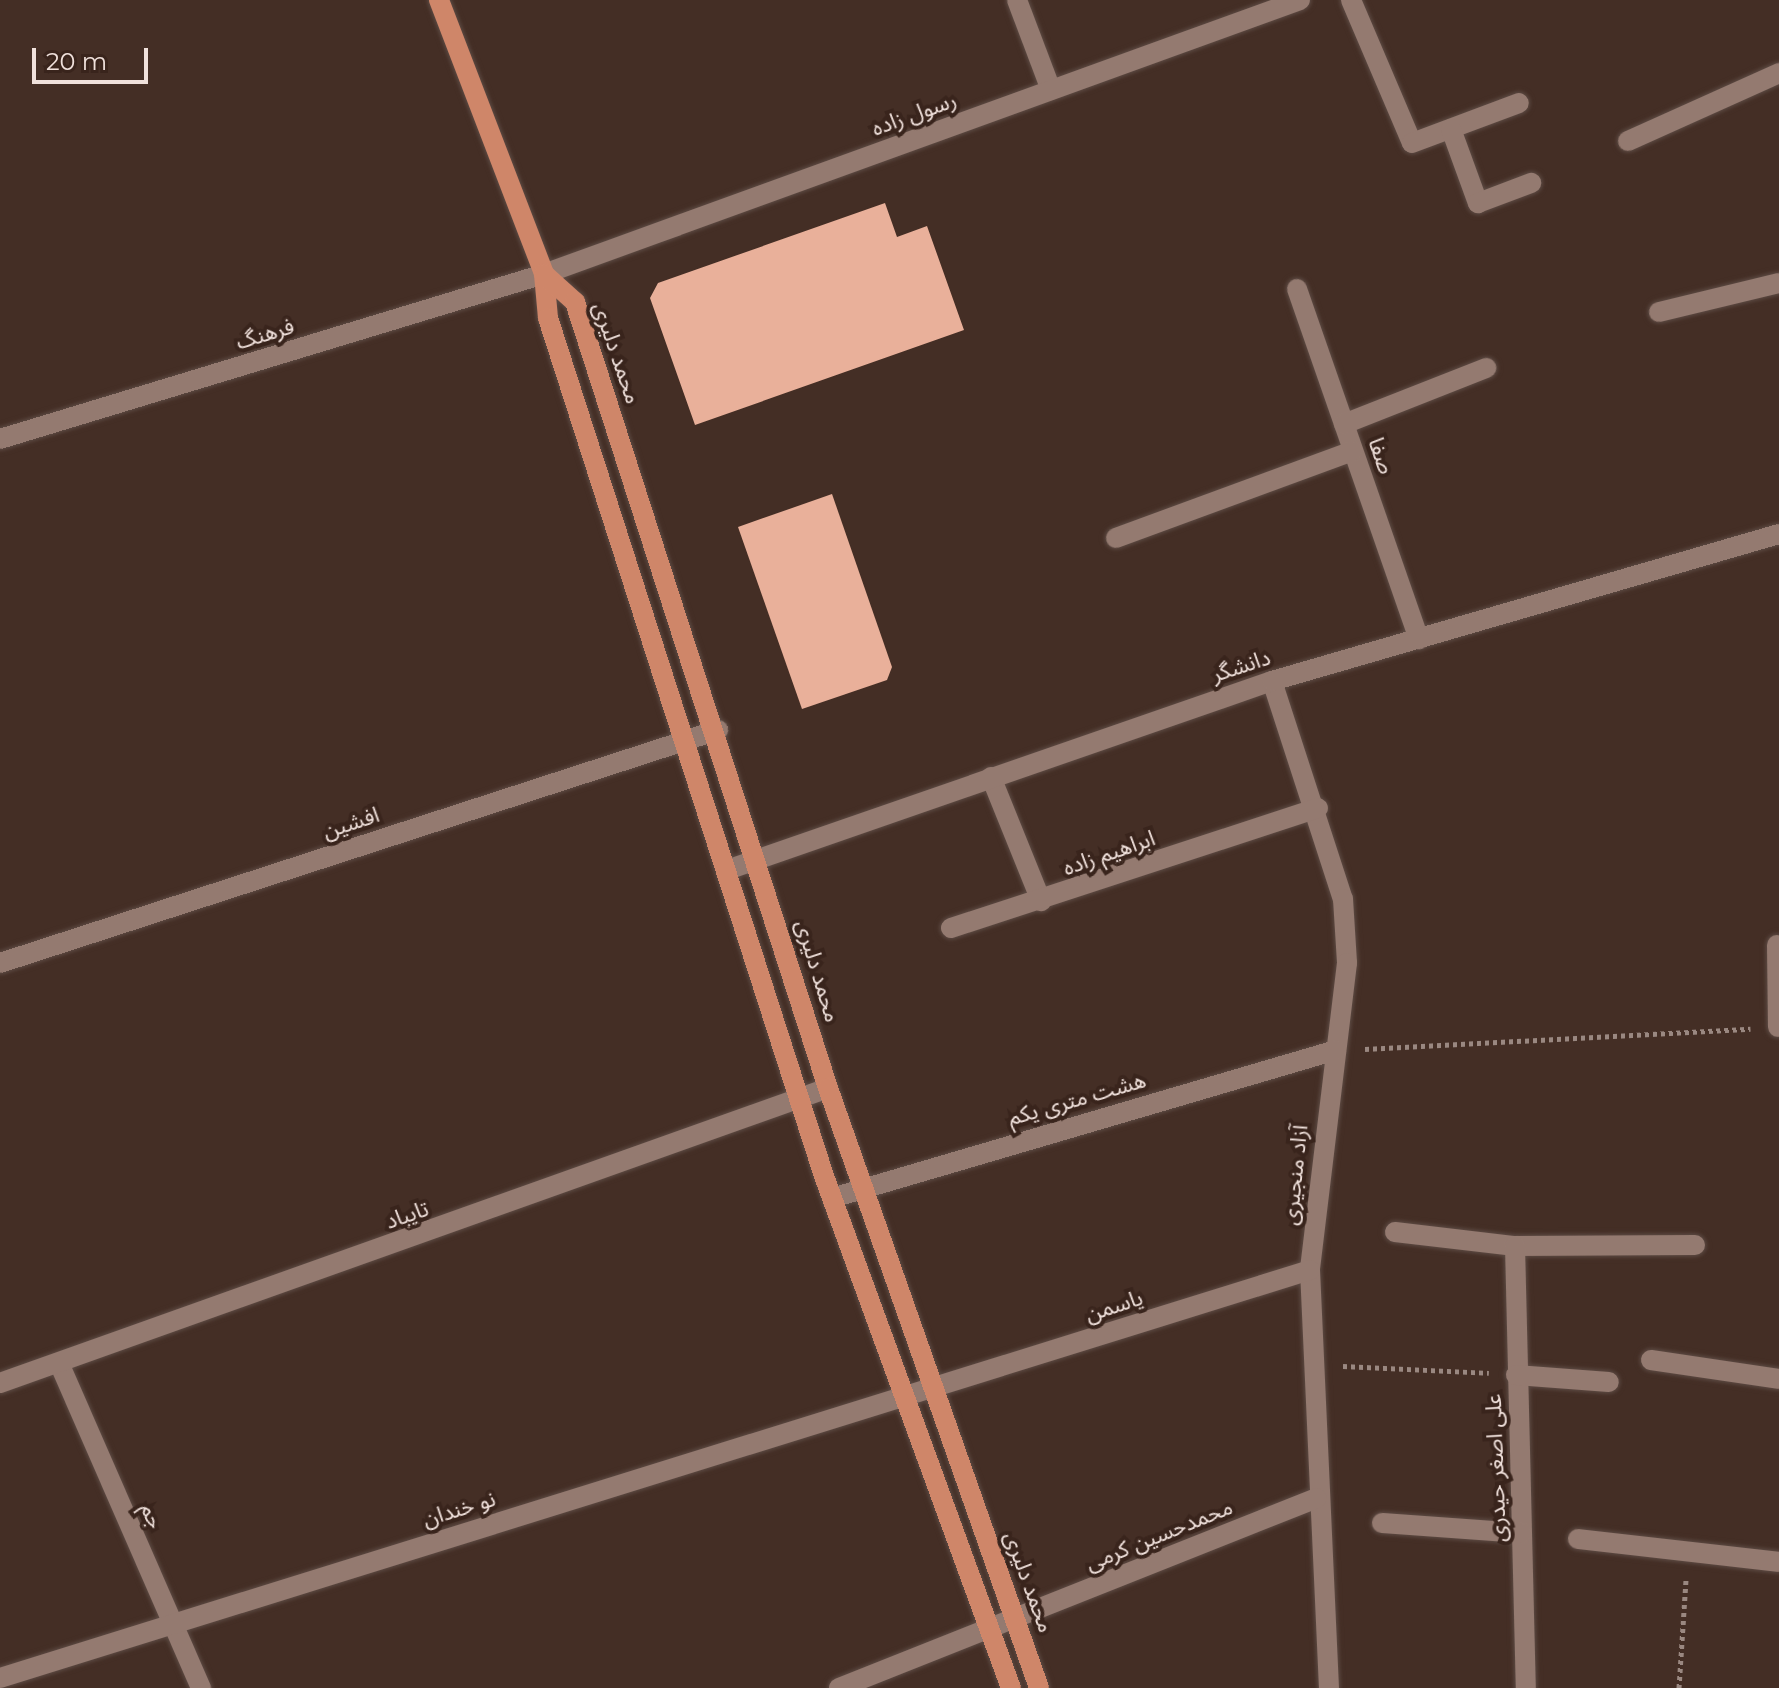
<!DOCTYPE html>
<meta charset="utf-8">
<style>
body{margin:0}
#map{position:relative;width:1779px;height:1688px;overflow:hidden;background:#442e25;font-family:Montserrat,"Noto Sans Arabic",sans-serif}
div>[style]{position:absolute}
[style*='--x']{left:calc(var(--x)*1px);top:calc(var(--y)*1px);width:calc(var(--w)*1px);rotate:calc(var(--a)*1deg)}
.building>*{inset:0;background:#e9b09a}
.path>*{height:5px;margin-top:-2.5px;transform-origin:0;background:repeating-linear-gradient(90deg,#9a8881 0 4px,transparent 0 8px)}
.roads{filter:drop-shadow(0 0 2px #5d4b44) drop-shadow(0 0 2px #5d4b44)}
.minor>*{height:20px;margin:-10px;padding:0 10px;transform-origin:10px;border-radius:10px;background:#947a70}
.major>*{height:20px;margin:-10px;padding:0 10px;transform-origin:10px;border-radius:10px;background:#cf8669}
span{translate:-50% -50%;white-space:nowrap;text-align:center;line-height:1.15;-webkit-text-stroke:8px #39241c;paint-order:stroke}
.street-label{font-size:22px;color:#f0e1dc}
.scale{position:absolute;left:32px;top:48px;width:116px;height:36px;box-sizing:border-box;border:4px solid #f0e1dc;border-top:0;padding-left:10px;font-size:24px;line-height:28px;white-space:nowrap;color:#f0e1dc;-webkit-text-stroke:6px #39241c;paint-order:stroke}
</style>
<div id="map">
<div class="building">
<div style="clip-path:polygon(885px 203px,897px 237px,927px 226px,964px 330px,695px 425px,650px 298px,658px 283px)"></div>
<div style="clip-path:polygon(832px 494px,892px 667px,887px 680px,802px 709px,738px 527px)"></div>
</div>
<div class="path">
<div style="--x:1365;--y:1049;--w:386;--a:-3"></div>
<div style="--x:1343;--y:1366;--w:146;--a:2.7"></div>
<div style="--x:1679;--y:1688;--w:108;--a:-86.3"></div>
</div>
<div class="roads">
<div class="minor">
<div style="--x:1017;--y:0;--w:96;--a:69.3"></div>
<div style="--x:1351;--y:0;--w:155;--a:66.9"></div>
<div style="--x:1412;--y:143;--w:114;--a:-20.5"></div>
<div style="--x:1451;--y:129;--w:79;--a:70"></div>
<div style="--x:1478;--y:203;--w:57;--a:-20.7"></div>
<div style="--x:1628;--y:141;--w:166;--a:-24.2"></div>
<div style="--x:1297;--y:289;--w:371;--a:70.8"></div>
<div style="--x:1659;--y:312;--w:123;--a:-13.6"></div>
<div style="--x:1344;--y:424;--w:153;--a:-21.5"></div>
<div style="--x:0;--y:439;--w:568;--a:-16.87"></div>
<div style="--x:544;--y:274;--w:804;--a:-19.92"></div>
<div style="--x:1116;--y:538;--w:252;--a:-20.2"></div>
<div style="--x:1272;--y:681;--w:229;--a:72"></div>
<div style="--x:1343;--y:899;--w:64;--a:86.4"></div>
<div style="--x:1347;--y:963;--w:309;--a:96.9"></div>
<div style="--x:1310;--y:1270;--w:418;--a:87.4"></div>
<div style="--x:991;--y:777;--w:134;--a:68"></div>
<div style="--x:727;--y:870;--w:577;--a:-19.13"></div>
<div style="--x:1272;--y:681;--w:528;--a:-16.17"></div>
<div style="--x:951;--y:928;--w:386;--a:-18.1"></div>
<div style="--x:1777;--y:945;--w:82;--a:89.3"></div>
<div style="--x:0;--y:963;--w:755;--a:-17.98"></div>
<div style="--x:832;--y:1198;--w:525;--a:-16.36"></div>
<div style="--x:1395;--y:1232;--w:121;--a:6.7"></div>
<div style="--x:1515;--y:1246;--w:180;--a:-0.3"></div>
<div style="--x:1515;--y:1246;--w:442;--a:88.6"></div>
<div style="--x:1651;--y:1360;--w:129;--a:8.4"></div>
<div style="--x:59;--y:1363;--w:355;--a:66.4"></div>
<div style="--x:1516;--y:1375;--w:93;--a:4.3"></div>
<div style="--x:0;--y:1383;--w:879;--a:-19.61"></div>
<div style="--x:1382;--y:1523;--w:140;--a:4.1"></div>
<div style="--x:1578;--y:1539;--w:202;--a:6.5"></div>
<div style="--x:0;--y:1678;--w:1372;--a:-17.3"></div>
<div style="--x:839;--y:1688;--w:514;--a:-21.68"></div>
</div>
<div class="major">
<div style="--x:439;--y:0;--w:293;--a:69"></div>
<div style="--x:544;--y:274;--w:44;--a:84.8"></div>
<div style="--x:548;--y:318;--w:901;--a:72.17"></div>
<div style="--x:824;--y:1176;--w:545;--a:69.94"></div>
<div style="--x:544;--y:274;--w:42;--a:42.1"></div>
<div style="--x:575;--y:302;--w:826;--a:72.16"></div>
<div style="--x:828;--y:1088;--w:636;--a:70.62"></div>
</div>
</div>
<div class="street-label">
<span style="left:914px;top:114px;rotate:-20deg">رسول زاده</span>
<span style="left:265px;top:334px;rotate:-17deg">فرهنگ</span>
<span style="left:617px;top:353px;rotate:71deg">محمد دلیری</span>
<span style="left:1381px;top:456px;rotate:71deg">صفا</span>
<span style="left:1241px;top:666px;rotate:-18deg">دانشگر</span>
<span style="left:351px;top:823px;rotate:-18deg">افشین</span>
<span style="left:1109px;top:853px;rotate:-19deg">ابراهیم زاده</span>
<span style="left:818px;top:971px;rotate:73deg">محمد دلیری</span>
<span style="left:1077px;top:1099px;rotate:-16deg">هشت متری یکم</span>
<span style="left:1295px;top:1175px;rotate:-84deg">آزاد منجیری</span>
<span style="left:407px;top:1215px;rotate:-19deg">تایباد</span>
<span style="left:1114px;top:1306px;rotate:-18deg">یاسمن</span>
<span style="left:1496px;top:1468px;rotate:-92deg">علی اصغر حیدری</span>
<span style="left:459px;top:1509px;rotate:-17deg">نو خندان</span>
<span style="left:152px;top:1516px;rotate:66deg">جم</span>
<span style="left:1159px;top:1535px;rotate:-22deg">محمدحسین کرمی</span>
<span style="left:1029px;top:1582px;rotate:70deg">محمد دلیری</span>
</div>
<div class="scale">20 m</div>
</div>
